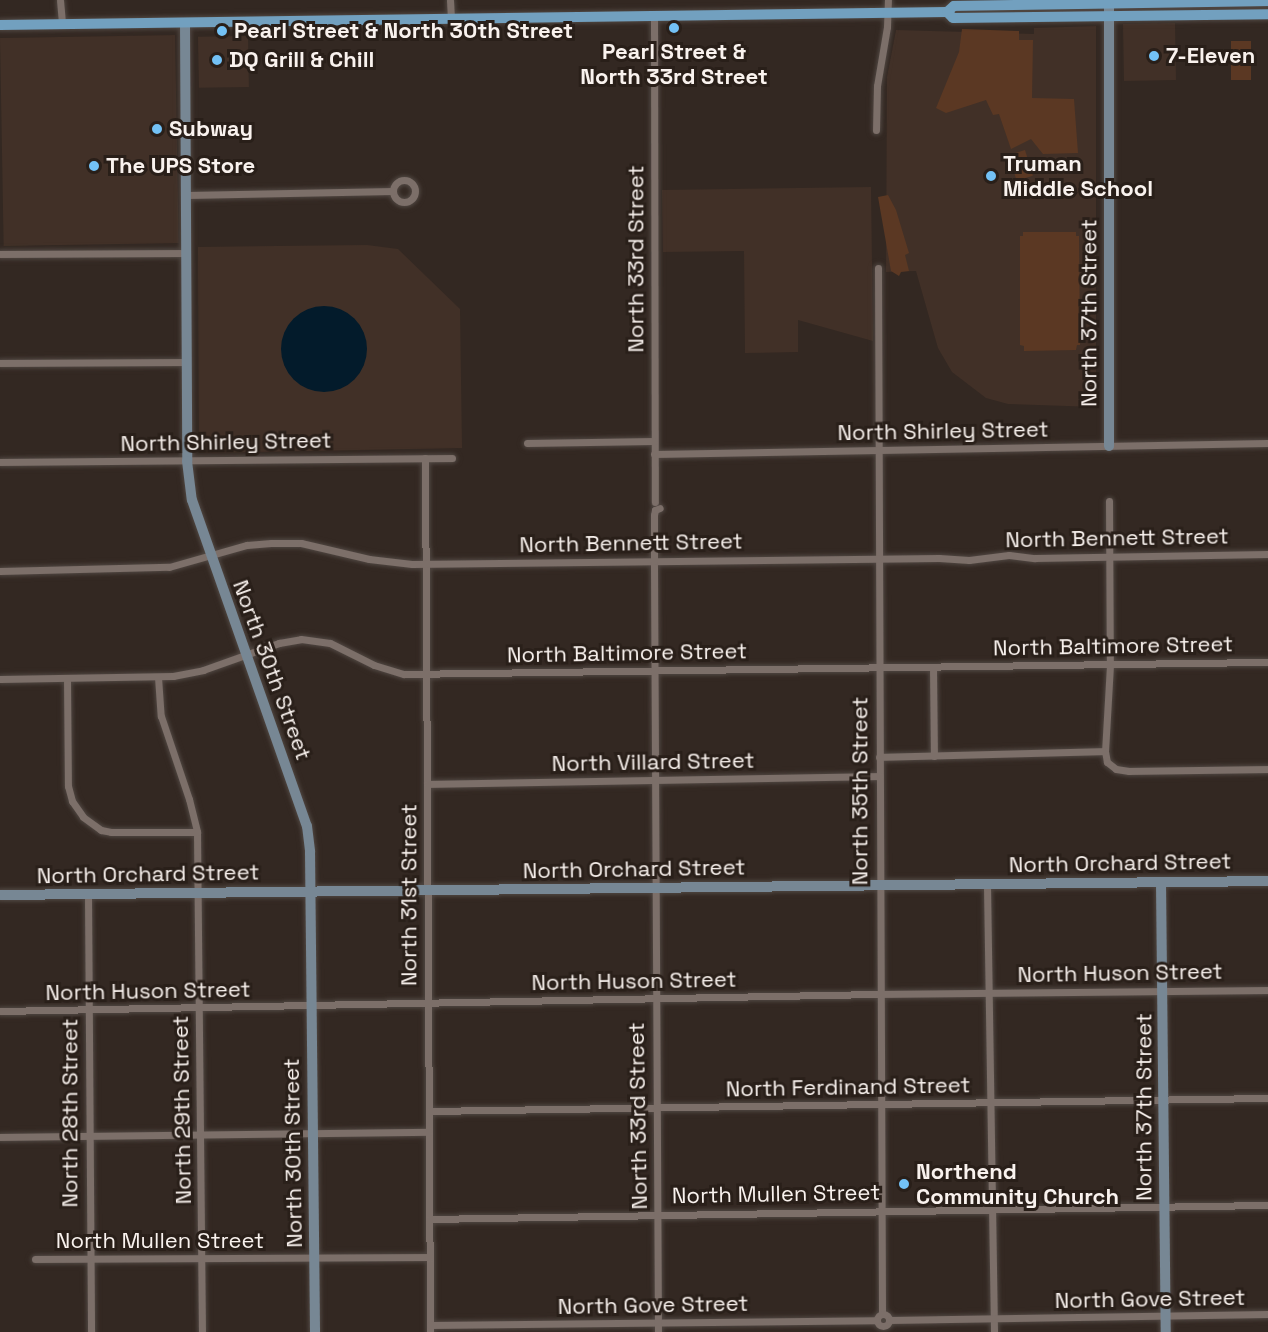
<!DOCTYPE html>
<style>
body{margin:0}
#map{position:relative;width:1268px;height:1332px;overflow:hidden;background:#332822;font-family:"Space Grotesk",sans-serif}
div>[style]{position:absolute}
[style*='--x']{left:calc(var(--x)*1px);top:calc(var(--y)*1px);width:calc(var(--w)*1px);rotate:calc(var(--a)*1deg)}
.built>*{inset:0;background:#413027;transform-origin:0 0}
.green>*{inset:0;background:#5b3823;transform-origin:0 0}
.water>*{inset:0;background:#031b2b}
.round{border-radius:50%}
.roads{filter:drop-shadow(0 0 2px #504742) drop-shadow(0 0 2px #504742)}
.street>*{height:7px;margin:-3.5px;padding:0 3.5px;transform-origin:3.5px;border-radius:3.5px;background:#7c6f69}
.street>.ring{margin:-3.5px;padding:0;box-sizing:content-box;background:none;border:7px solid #7c6f69;border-radius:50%}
.secondary>*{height:10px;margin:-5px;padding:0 5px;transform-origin:5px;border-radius:5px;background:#778794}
.primary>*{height:10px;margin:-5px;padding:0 5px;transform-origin:5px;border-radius:5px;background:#72a0bf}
.dots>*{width:16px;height:16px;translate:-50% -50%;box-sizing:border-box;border:3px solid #291f19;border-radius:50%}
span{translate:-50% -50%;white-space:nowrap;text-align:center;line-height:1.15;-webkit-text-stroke:6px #291f19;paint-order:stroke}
.poi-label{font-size:22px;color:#f9f2ee;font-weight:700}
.left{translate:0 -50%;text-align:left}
.street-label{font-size:22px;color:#f9f2ee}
</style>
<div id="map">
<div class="built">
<div style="left:1175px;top:23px;width:57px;height:52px;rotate:89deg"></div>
<div style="clip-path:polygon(1096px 26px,1096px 407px,1008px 404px,986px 398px,952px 372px,938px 348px,916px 271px,886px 272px,887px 77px,896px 30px,1034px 34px,1034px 28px)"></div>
<div style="left:175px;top:35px;width:208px;height:175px;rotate:89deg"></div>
<div style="left:248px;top:36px;width:51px;height:50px;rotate:89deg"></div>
<div style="clip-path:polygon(871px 187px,873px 341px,798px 320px,798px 352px,745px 353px,744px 251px,663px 252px,662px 190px)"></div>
<div style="clip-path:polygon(367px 245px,398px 249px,460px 309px,462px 448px,199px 453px,198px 247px)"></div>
</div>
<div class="green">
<div style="clip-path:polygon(962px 29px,1019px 31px,1019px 40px,1033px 40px,1032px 98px,1074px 99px,1078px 153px,1043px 154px,1031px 139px,1011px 149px,999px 114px,993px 115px,986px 100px,946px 113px,936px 108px,959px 52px)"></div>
<div style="left:1231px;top:41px;width:20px;height:39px"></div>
<div style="left:1025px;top:150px;width:27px;height:17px;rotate:73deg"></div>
<div style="clip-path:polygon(888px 195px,896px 210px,909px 253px,905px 255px,909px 271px,901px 272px,899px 276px,891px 271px,878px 197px)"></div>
<div style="clip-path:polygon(1023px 232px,1076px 232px,1076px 236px,1079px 236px,1080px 345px,1077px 345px,1076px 350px,1024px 351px,1024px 346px,1020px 345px,1020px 236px,1023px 236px)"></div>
</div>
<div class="water">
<div class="round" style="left:281px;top:306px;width:86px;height:86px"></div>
</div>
<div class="roads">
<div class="street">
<div style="--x:60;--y:0;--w:24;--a:85"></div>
<div style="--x:450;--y:0;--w:19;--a:87"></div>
<div style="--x:654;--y:16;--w:486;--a:89.9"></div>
<div style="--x:876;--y:130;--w:44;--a:-88.7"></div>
<div style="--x:877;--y:86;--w:60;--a:-80.4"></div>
<div style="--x:887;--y:27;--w:27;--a:-88"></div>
<div class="ring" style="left:393px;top:180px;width:15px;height:15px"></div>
<div style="--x:187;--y:195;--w:206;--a:-1.1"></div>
<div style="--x:0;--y:254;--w:186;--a:-0.3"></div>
<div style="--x:878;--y:268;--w:1046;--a:89.78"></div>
<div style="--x:0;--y:363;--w:187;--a:-0.3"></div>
<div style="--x:527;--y:443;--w:127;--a:-0.9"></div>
<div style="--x:654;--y:454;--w:614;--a:-1.03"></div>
<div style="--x:425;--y:458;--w:874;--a:89.67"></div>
<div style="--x:0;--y:462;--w:452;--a:-0.5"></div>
<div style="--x:1109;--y:501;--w:164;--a:89.7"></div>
<div style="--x:1110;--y:665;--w:86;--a:93.3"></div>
<div style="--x:1105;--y:751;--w:11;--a:80"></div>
<div style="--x:1107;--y:762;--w:11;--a:38"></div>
<div style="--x:1116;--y:769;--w:13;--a:9"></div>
<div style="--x:1129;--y:771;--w:139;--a:-0.8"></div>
<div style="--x:0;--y:571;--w:169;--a:-1.4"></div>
<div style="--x:169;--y:567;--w:81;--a:-15.8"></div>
<div style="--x:247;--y:545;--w:24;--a:-5"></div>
<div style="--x:271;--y:543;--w:30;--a:0"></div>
<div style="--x:301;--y:543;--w:70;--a:13.2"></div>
<div style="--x:369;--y:559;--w:43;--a:6.6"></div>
<div style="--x:412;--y:564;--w:527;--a:-0.65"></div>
<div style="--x:939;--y:558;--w:30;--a:4"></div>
<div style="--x:969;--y:560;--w:40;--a:-7.1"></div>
<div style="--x:1009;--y:555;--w:26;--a:7"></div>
<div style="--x:1035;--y:558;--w:233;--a:-1"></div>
<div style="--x:933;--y:667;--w:89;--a:89.4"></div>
<div style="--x:158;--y:677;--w:39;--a:86"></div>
<div style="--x:161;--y:716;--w:88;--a:71.4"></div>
<div style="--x:189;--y:799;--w:34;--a:76"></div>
<div style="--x:197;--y:832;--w:500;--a:89.43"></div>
<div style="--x:67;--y:678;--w:108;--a:89.5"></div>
<div style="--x:68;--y:786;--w:16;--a:75"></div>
<div style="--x:72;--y:801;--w:19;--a:55"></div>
<div style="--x:83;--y:817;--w:22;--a:36"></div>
<div style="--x:101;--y:830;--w:10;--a:11"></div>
<div style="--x:111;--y:832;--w:86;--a:0"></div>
<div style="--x:0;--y:679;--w:173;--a:-1"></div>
<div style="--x:173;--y:676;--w:31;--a:-11"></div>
<div style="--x:203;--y:670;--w:81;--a:-19.6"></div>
<div style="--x:279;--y:643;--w:22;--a:-10"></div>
<div style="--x:301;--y:639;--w:29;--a:8"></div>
<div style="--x:330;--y:643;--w:49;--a:26.6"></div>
<div style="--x:374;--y:665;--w:31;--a:17"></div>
<div style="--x:404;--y:674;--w:864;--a:-0.8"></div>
<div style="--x:879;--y:757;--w:226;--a:-1.5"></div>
<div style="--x:427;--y:784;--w:452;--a:-1"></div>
<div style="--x:987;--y:885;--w:447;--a:89.1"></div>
<div style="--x:88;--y:894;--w:438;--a:89.6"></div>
<div style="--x:0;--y:1011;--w:879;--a:-1.11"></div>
<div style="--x:879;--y:994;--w:389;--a:-0.6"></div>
<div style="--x:429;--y:1111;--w:839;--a:-0.89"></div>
<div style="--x:0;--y:1137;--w:429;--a:-0.7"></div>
<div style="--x:429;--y:1219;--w:839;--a:-0.96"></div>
<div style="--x:35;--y:1259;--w:395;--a:-0.3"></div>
<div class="ring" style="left:877px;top:1314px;width:5px;height:5px"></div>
<div style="--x:889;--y:1320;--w:379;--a:-0.9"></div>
<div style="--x:430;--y:1325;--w:446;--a:-0.6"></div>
<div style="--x:658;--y:1332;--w:771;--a:-90.3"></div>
<div style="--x:654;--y:561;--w:46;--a:-90"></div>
<div style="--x:654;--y:515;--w:5;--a:-79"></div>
<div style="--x:655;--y:510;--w:5;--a:-22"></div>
</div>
<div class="secondary">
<div style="--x:1109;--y:8;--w:438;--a:90"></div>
<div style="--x:185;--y:23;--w:438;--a:89.7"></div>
<div style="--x:187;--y:461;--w:39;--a:83"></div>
<div style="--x:192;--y:500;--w:346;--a:70.6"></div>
<div style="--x:307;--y:826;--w:26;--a:83"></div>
<div style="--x:310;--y:852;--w:480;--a:89.4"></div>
<div style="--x:1161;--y:882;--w:450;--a:89.4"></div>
<div style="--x:0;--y:895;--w:1268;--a:-0.63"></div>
</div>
<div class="primary">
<div style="--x:947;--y:12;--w:9;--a:-41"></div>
<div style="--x:954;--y:6;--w:314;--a:-0.9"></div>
<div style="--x:0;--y:25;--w:947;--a:-0.79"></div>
<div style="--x:947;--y:12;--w:8;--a:45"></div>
<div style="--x:953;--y:18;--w:315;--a:-0.7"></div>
</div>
</div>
<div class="dots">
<div style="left:674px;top:28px;background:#73c1f5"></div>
<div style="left:222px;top:31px;background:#73c1f5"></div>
<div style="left:1154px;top:56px;background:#73c1f5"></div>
<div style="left:217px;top:60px;background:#73c1f5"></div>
<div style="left:157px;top:129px;background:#73c1f5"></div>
<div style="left:94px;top:166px;background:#73c1f5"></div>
<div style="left:991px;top:176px;background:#73c1f5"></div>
<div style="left:904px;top:1184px;background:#73c1f5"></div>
</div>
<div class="poi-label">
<span class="left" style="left:234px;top:31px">Pearl Street &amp; North 30th Street</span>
<span style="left:674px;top:64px">Pearl Street &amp;<br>North 33rd Street</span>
<span class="left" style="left:1166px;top:56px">7-Eleven</span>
<span class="left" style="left:229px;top:60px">DQ Grill &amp; Chill</span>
<span class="left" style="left:169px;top:129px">Subway</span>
<span class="left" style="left:1003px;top:176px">Truman<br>Middle School</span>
<span class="left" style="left:106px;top:166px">The UPS Store</span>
<span class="left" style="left:916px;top:1184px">Northend<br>Community Church</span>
</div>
<div class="street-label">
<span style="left:636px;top:259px;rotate:-90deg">North 33rd Street</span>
<span style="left:1089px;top:313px;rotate:-90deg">North 37th Street</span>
<span style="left:943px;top:431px;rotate:-1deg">North Shirley Street</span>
<span style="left:226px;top:442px;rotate:-1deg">North Shirley Street</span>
<span style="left:1117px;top:538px;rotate:-1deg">North Bennett Street</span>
<span style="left:631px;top:543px;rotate:-1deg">North Bennett Street</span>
<span style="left:1113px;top:646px;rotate:-1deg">North Baltimore Street</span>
<span style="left:627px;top:653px;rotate:-1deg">North Baltimore Street</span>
<span style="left:272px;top:670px;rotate:70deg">North 30th Street</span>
<span style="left:653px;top:762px;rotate:-1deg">North Villard Street</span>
<span style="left:860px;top:791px;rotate:-90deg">North 35th Street</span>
<span style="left:1120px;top:863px;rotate:-1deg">North Orchard Street</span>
<span style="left:634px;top:869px;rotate:-1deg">North Orchard Street</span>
<span style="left:148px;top:874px;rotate:-1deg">North Orchard Street</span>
<span style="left:409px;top:895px;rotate:-90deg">North 31st Street</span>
<span style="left:1120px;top:973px;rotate:-1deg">North Huson Street</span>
<span style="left:634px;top:981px;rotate:-1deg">North Huson Street</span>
<span style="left:148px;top:991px;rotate:-1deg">North Huson Street</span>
<span style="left:848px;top:1087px;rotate:-1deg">North Ferdinand Street</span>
<span style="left:1144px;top:1107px;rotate:-90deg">North 37th Street</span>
<span style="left:182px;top:1110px;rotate:-91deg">North 29th Street</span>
<span style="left:70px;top:1113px;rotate:-90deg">North 28th Street</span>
<span style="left:638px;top:1116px;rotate:-91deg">North 33rd Street</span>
<span style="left:293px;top:1153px;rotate:-91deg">North 30th Street</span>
<span style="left:776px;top:1194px;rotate:-1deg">North Mullen Street</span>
<span style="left:160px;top:1241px">North Mullen Street</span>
<span style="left:1150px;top:1299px;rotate:-1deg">North Gove Street</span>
<span style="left:653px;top:1305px;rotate:-1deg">North Gove Street</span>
</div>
</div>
